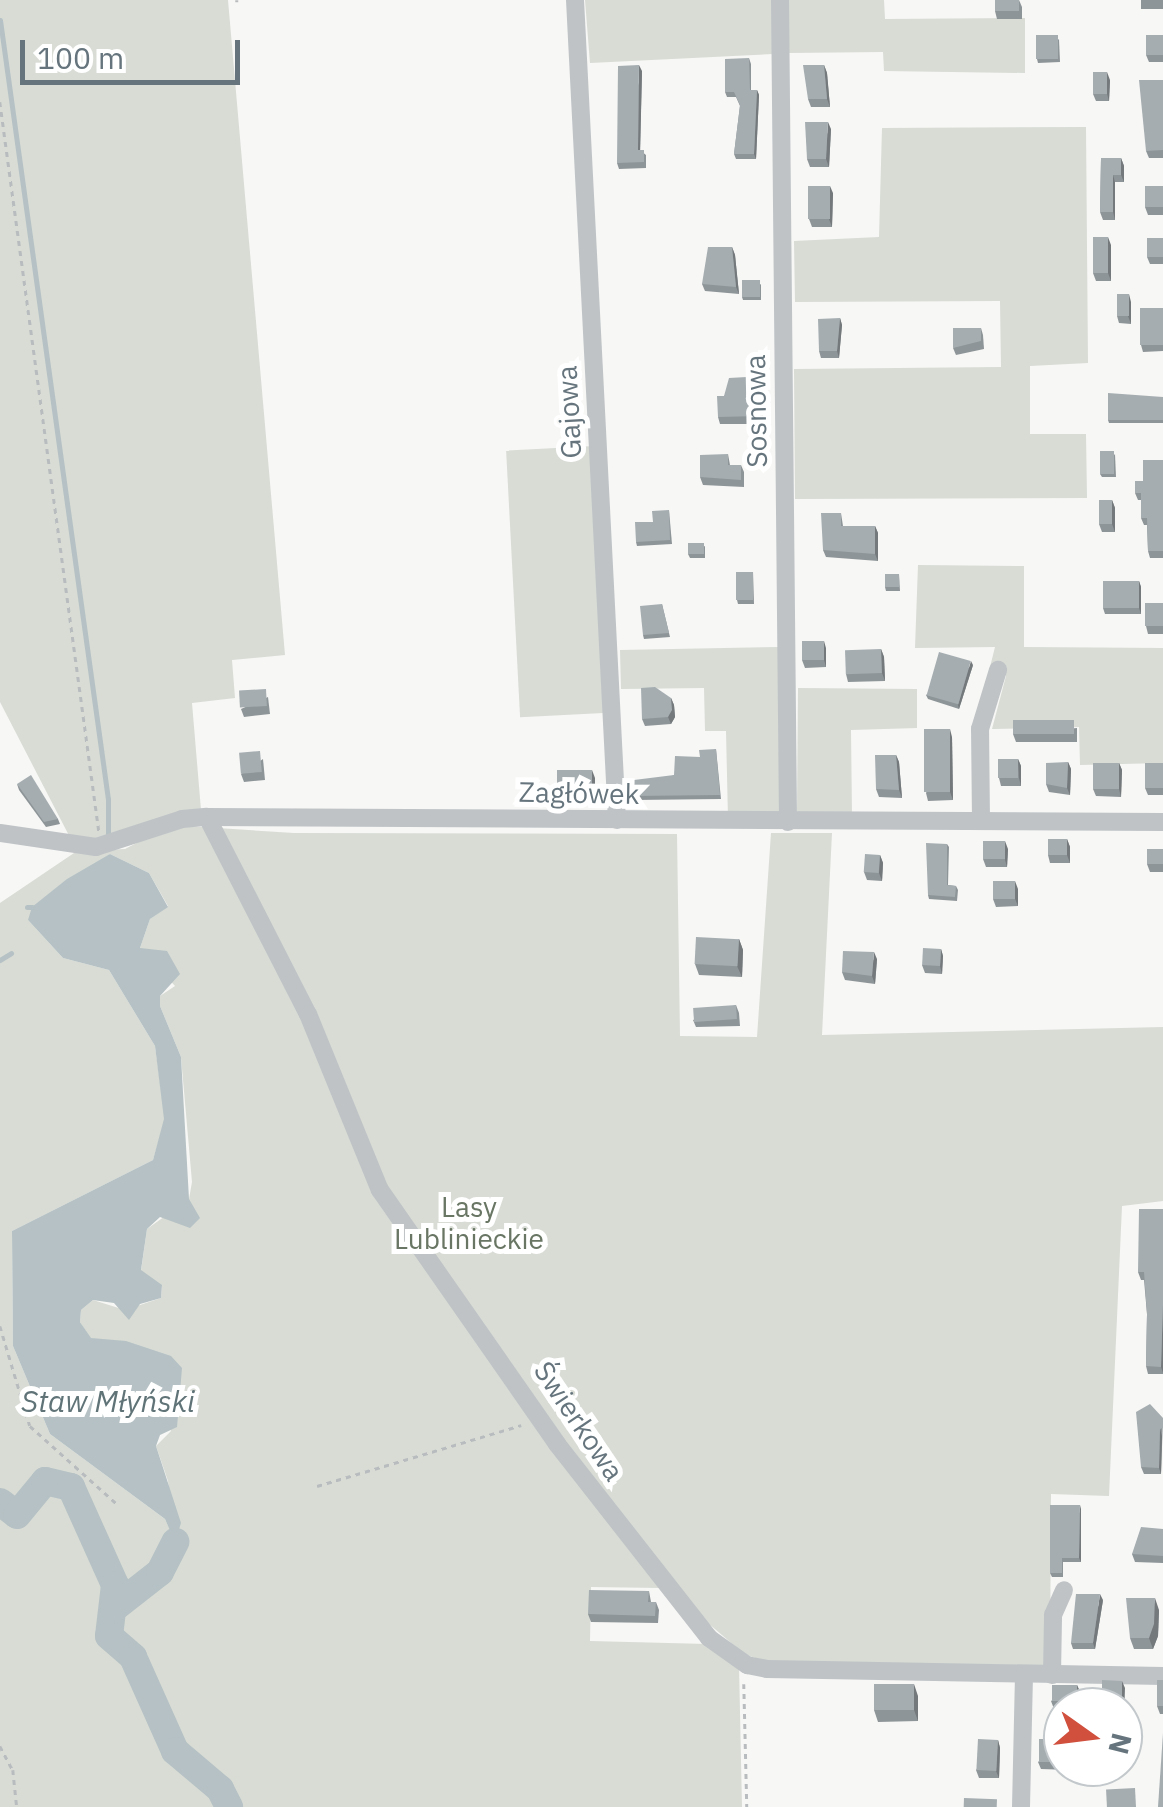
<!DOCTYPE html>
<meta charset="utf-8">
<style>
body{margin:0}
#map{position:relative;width:1163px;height:1807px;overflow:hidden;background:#f7f7f5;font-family:"IBM Plex Sans",sans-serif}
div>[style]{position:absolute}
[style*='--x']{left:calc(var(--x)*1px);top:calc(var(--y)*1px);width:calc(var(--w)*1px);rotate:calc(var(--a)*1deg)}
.green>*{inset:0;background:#d8dcd5;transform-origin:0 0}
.water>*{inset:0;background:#b5c1c4}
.stream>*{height:5px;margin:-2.5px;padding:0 2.5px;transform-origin:2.5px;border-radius:2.5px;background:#b5c1c4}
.river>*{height:28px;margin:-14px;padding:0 14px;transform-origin:14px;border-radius:14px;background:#b5c1c4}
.path>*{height:2.5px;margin-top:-1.25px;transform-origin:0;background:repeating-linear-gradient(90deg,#b9bcbe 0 5px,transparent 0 10px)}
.minor>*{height:18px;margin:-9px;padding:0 9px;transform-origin:9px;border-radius:9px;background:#bfc3c6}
.wall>*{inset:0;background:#8e9598;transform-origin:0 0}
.shaded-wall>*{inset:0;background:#74797c}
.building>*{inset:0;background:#a5adb1;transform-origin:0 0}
span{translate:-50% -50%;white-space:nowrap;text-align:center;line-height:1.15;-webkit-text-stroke:10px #fff;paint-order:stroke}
.street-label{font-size:28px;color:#66757d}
.park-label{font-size:28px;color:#697664}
.water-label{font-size:30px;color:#607478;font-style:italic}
.north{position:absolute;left:1043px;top:1687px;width:100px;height:100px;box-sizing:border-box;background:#fff;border:2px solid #c2c8cb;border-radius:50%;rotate:104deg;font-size:28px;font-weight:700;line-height:40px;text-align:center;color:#66757d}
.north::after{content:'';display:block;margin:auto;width:35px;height:45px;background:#d04f3d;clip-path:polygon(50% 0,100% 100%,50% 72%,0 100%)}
.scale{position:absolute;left:20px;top:40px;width:220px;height:45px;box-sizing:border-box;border:5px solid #66757d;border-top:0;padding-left:12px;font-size:30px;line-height:35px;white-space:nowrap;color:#66757d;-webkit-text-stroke:8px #fff;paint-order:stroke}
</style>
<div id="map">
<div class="green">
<div style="clip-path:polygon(evenodd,0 0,228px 0,285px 655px,232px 660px,235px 698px,192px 703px,201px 810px,183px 810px,80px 851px,125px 849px,171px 825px,294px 833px,677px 834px,680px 1036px,757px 1037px,771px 833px,832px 833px,822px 1035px,1163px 1027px,1163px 1201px,1122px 1206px,1109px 1496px,1051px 1494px,1050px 1669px,764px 1661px,744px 1654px,686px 1604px,555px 1454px,661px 1588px,591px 1587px,590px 1641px,707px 1644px,739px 1665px,742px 1807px,0 1807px,0 903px,77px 851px,0 702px,0 0,110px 854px,149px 873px,168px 906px,150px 919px,140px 948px,175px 986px,160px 996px,160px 1006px,181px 1057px,192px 1182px,189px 1199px,147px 1229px,141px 1271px,162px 1286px,161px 1298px,125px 1310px,93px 1300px,81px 1310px,80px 1322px,90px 1338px,134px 1347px,171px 1431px,156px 1446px,168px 1481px,175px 1541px,165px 1519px,50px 1434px,13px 1346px,12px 1231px,153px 1160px,165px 1119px,155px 1046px,109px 970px,63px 958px,28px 920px,110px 854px)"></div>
<div style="clip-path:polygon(585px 0,772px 0,773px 54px,590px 63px)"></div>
<div style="clip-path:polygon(787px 0,884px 0,885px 19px,1025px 18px,1025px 73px,884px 71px,883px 52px,787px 53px)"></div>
<div style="clip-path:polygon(1086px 127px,1088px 363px,1030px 366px,1030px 434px,1086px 434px,1087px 498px,795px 499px,794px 369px,1001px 367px,1000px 301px,795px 302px,794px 241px,879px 237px,882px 128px)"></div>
<div style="left:594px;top:446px;width:267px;height:88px;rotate:87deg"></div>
<div style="clip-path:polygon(918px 565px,1024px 566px,1024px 647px,1163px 648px,1163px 763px,1080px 765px,1079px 727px,992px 729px,1006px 676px,1004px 667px,990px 667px,995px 647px,915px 648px)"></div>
<div style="clip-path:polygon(782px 647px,784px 810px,777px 817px,728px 818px,726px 731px,705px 731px,704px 688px,621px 689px,620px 650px)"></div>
<div style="clip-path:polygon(798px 688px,917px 689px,917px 728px,851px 730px,852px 816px,806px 818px,797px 811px)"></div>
</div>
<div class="water">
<div style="clip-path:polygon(110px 854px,149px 873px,168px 907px,150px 919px,140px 948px,167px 951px,180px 974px,160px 996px,160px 1006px,181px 1057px,189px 1199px,200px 1218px,190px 1228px,160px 1217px,147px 1229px,141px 1270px,162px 1285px,161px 1298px,140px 1304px,129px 1320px,114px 1303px,93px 1300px,81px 1310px,80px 1322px,91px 1338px,126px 1341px,171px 1356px,182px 1368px,177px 1427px,160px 1435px,156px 1446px,181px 1523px,175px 1542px,165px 1519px,50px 1434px,13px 1346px,12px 1231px,153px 1160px,164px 1119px,155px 1046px,109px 970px,63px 958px,28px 920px,32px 907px,67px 879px)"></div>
</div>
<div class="stream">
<div style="--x:0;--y:20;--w:786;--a:82.11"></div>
<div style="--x:108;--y:799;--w:39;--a:90"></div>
<div style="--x:27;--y:907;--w:5;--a:0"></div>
<div style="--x:0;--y:960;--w:13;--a:-32"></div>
</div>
<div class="river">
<div style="--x:0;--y:1502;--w:21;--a:37"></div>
<div style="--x:17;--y:1515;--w:44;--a:-50.5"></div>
<div style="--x:45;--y:1481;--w:27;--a:13"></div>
<div style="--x:71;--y:1487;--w:107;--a:65.8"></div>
<div style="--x:115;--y:1585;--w:51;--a:96.7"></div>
<div style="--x:109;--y:1636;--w:32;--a:41"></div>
<div style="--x:133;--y:1657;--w:103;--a:65.9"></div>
<div style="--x:175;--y:1751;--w:59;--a:40.2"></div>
<div style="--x:220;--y:1789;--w:20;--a:63"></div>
<div style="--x:114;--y:1608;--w:58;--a:-38"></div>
<div style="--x:160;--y:1572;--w:34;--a:-63"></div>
</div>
<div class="path">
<div style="--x:237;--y:0;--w:2;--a:90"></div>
<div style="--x:0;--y:102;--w:736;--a:82.27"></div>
<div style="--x:0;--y:1326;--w:104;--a:73.3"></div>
<div style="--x:30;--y:1426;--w:118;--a:41.9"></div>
<div style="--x:317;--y:1486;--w:213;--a:-16.6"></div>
<div style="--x:744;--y:1684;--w:123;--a:88.6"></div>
<div style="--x:0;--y:1746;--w:27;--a:62"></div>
<div style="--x:13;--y:1770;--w:37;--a:84"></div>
</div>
<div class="minor">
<div style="--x:575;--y:0;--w:821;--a:87.07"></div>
<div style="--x:780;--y:0;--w:822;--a:89.44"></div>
<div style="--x:207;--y:817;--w:221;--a:62.9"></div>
<div style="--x:308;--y:1014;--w:190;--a:67.8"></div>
<div style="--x:380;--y:1190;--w:310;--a:55.1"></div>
<div style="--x:557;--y:1444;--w:246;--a:51.9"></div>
<div style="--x:709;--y:1638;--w:47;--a:35.4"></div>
<div style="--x:747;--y:1665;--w:20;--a:11"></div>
<div style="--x:767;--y:1669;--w:396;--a:1"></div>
<div style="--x:981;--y:821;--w:92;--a:-90.6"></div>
<div style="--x:980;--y:729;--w:62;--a:-73"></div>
<div style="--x:0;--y:833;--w:97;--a:8.3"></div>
<div style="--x:96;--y:847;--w:90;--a:-18"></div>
<div style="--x:182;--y:819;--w:25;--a:-5"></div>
<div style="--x:207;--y:817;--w:956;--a:0.3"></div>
<div style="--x:1052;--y:1675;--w:60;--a:-89"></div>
<div style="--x:1053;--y:1615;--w:27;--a:-66"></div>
<div style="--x:1021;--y:1807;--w:131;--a:-88.7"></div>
</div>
<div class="wall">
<div style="clip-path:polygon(1019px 0,1022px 7px,1022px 19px,997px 19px,995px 11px)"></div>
<div style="left:1141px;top:0;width:22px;height:9px"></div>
<div style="clip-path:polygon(1163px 35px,1163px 62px,1149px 62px,1146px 55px)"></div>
<div style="clip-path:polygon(1059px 39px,1060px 62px,1038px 63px,1037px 59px)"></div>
<div style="clip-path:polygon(749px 58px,751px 64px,751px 90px,757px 90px,759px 95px,756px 159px,736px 159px,734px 154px,740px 106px,736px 97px,727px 97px,725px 92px)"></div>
<div style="clip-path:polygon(824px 65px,827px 73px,830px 107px,811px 107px,808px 99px)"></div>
<div style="clip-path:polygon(642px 71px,640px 150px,646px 155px,646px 168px,619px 169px,617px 163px)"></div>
<div style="clip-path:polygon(1110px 80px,1109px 101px,1096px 101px,1093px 94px)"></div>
<div style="clip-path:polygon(1163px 80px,1163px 158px,1149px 158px,1146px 151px)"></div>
<div style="clip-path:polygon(831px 129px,829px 167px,810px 167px,807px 159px)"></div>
<div style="clip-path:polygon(1101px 158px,1121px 158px,1124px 166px,1124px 182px,1115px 182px,1115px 220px,1103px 220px,1100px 212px)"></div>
<div style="clip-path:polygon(1163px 186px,1163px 215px,1148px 215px,1145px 207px)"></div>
<div style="clip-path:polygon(833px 193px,832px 227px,812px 227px,809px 219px)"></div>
<div style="clip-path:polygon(1163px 238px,1163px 264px,1150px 264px,1147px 257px)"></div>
<div style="clip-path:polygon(1111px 245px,1111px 281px,1096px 281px,1093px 273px)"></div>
<div style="clip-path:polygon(732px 247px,735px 255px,739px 294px,705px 291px,702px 284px)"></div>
<div style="clip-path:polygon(761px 284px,761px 300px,743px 300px,742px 297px)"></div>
<div style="clip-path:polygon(1131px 302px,1131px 324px,1119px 323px,1117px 316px)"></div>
<div style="clip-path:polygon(1163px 308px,1163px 351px,1143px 352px,1141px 345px)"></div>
<div style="clip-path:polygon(840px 318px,842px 325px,839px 358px,821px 358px,819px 351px)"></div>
<div style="clip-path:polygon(981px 328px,983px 335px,984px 349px,956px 355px,953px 348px)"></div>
<div style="clip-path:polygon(747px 377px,750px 385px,750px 399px,760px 398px,763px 406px,763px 424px,720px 424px,718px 417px,724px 396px)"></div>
<div style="clip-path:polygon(1163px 397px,1163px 423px,1109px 423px,1108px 420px)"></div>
<div style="clip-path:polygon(728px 454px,730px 465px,741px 465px,744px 472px,744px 487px,703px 485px,700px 477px)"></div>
<div style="clip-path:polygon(1115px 454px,1116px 477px,1102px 477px,1100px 474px)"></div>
<div style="clip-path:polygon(1163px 460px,1163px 558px,1150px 558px,1148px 551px,1147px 525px,1144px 525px,1141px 518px,1141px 500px,1138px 500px,1135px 493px,1143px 481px)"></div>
<div style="clip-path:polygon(1112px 500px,1115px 508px,1115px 532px,1102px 532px,1099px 524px)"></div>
<div style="clip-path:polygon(669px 510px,672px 544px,637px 546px,636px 542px,653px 522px)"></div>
<div style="clip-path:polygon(841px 513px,843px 526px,875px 526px,878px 533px,878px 561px,826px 557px,823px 550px)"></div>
<div style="clip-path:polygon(705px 546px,705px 558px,690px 558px,688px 554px)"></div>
<div style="clip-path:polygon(753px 572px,754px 604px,738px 604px,737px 600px)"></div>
<div style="clip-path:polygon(899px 574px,900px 591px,886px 591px,885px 587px)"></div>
<div style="clip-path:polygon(1139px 581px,1141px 587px,1141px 614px,1105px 614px,1103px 608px)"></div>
<div style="clip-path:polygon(1163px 603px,1163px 634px,1148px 634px,1146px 626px)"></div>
<div style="clip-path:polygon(662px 604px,670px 637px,644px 639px,643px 635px)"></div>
<div style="clip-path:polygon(826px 648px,826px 667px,805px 668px,802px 660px)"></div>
<div style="clip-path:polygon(881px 649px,884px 657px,885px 681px,848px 682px,846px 674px)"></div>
<div style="clip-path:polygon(973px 665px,959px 709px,928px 699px,926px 695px)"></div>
<div style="clip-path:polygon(268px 697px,270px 714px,244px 717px,241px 709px)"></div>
<div style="clip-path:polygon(671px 698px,674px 705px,675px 717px,671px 724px,645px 726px,642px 719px)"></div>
<div style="clip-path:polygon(1077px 728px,1077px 742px,1016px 742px,1013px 734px)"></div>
<div style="clip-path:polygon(952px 737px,953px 800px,928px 801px,926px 793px)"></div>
<div style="clip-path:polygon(716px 749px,721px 799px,635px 800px,633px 796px,674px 775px,700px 757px)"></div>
<div style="clip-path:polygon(896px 755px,899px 762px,902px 798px,879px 797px,876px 789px)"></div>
<div style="clip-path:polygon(263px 759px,265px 780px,244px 782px,241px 774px)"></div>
<div style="clip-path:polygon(1018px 759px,1021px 766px,1021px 786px,1001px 786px,999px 778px)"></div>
<div style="clip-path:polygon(1068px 762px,1071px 769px,1070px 795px,1049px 792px,1046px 784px)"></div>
<div style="clip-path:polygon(1119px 763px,1122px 770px,1121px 797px,1096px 796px,1093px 789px)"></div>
<div style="clip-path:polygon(1163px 763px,1163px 795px,1148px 795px,1145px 788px)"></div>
<div style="clip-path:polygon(595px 778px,595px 799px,560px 799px,557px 791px)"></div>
<div style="clip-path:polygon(17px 784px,58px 819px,60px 824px,46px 827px,19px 790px)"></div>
<div style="clip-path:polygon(1067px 839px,1070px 847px,1070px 863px,1050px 863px,1048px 855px)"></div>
<div style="clip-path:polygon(947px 844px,949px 847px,948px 885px,956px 886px,958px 890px,957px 901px,929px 899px,928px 895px)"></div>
<div style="clip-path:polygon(1008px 849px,1007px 867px,986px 867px,983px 859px)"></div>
<div style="clip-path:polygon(1163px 849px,1163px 872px,1150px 872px,1147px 864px)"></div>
<div style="clip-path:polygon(880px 855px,883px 863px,882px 881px,867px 880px,864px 872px)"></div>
<div style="clip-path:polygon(1018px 889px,1018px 906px,996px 907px,993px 899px)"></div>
<div style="clip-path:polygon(739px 939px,743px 950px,742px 977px,699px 975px,695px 964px)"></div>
<div style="clip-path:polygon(941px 949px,943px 956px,942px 974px,925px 973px,922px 965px)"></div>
<div style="clip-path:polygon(877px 959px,875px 984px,845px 980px,842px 972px)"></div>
<div style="clip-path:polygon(736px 1005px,739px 1013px,740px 1026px,696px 1027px,693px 1020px)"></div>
<div style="clip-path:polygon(1163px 1209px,1163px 1374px,1148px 1374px,1146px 1366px,1147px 1314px,1144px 1280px,1141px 1280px,1138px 1272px)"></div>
<div style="clip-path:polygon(1163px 1418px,1161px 1474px,1144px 1474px,1141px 1467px)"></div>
<div style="clip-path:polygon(1081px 1509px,1081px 1562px,1063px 1562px,1063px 1577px,1052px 1577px,1050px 1573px)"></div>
<div style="clip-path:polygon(1163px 1529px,1163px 1563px,1135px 1562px,1132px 1554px)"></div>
<div style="clip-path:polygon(649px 1591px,651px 1602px,656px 1602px,659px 1610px,658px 1623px,591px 1622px,588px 1614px)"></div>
<div style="clip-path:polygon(1103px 1600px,1095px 1649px,1073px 1649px,1071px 1643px)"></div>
<div style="clip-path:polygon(1159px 1610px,1158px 1636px,1153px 1649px,1134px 1649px,1130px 1638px)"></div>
<div style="clip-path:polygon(1163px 1680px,1163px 1714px,1160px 1714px,1157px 1706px)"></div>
<div style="clip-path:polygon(1077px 1685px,1080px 1692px,1080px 1707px,1063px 1707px,1063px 1709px,1054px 1709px,1051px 1701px)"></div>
<div style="clip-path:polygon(918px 1696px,918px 1721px,878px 1722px,874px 1710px)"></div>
<div style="clip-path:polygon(1063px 1739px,1063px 1767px,1099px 1767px,1099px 1771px,1041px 1769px,1038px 1762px)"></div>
<div style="clip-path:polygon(998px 1740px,1000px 1748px,999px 1778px,979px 1778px,976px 1770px)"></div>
</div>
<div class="shaded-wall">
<div style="clip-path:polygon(639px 65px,642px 71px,640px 156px,638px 150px)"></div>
<div style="clip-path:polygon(824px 65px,827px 73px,830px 107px,827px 99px)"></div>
<div style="clip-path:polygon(1107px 72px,1110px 80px,1109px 101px,1107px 94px)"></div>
<div style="clip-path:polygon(757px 90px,759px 95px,756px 159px,754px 154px)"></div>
<div style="clip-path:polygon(828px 122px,831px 129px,829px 167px,826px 159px)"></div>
<div style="clip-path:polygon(1121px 158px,1124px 166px,1124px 182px,1121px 175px)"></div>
<div style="clip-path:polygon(1113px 175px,1115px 182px,1115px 220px,1113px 212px)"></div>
<div style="clip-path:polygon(830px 186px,833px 193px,832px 227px,829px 219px)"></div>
<div style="clip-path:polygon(1108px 237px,1111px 245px,1111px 281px,1108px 273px)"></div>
<div style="clip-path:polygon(732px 247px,735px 255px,739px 294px,736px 287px)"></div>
<div style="clip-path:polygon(1129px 294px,1131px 302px,1131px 324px,1128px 316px)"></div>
<div style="clip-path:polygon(840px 318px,842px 325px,839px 358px,837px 351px)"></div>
<div style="clip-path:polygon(760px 398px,763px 406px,763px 424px,760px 416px)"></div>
<div style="clip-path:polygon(1112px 500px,1115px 508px,1115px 532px,1112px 524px)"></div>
<div style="clip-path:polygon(875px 526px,878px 533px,878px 561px,875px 554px)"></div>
<div style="clip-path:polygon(1139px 581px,1141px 587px,1141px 614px,1139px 608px)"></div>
<div style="clip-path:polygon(824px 641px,826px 648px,826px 667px,824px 660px)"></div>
<div style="clip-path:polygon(881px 649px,884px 657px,885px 681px,882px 673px)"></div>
<div style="clip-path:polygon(971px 661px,973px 665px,959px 709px,958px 705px)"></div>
<div style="clip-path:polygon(671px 698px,674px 705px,675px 717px,671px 724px,668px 717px)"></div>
<div style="clip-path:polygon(950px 729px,952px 737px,953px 800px,950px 792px)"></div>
<div style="clip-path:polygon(896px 755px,899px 762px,902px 798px,899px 790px)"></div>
<div style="clip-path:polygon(1018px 759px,1021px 766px,1021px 786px,1019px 778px)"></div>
<div style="clip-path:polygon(1068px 762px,1071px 769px,1070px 795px,1067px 788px)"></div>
<div style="clip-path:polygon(1119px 763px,1122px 770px,1121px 797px,1119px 789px)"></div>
<div style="clip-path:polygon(592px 770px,595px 778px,595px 799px,592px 791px)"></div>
<div style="clip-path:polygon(1067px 839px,1070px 847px,1070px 863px,1067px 855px)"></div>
<div style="clip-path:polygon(1005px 841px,1008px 849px,1007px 867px,1005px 860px)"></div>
<div style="clip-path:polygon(880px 855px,883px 863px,882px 881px,879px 873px)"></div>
<div style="clip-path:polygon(1015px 881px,1018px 889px,1018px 906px,1015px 899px)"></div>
<div style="clip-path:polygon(739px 939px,743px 950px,742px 977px,737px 966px)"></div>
<div style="clip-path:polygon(941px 949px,943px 956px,942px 974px,940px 966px)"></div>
<div style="clip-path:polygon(874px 952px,877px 959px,875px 984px,872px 976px)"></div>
<div style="clip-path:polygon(1163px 1304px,1163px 1373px,1161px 1367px)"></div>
<div style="clip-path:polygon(1160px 1429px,1162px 1436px,1161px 1474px,1159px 1468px)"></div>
<div style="clip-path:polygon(1080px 1505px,1081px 1509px,1081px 1562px,1079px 1558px)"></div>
<div style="clip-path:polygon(1100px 1594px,1103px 1600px,1095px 1649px,1093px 1643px)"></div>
<div style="clip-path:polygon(1155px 1598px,1159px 1610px,1158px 1636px,1153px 1649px,1149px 1638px)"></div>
<div style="clip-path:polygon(1122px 1681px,1125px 1688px,1124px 1718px,1122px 1707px)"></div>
<div style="clip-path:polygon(914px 1684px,918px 1696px,918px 1721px,914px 1710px)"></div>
<div style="clip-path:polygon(1077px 1685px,1080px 1692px,1080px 1707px,1077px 1702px)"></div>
<div style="clip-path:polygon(998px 1740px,1000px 1748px,999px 1778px,996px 1771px)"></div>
</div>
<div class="building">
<div style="left:995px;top:0;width:24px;height:11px"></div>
<div style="left:1036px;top:35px;width:22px;height:24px"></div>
<div style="left:1146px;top:35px;width:17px;height:20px"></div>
<div style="clip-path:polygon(749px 58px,750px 90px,757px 90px,754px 154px,734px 154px,740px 105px,734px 92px,725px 92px,725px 59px)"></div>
<div style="clip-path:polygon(639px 65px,638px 150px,644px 150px,644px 162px,617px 163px,618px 66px)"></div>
<div style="clip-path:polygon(803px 65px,824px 65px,827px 99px,808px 99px)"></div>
<div style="left:1093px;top:72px;width:14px;height:22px"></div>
<div style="clip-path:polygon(1139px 80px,1163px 80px,1163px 150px,1146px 151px)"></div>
<div style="clip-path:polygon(805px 122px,828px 122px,826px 159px,807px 159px)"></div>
<div style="clip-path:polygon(1101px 158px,1121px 158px,1121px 175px,1113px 175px,1113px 212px,1100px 212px)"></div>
<div style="left:808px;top:186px;width:22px;height:33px"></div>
<div style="left:1145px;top:186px;width:18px;height:21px"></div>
<div style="left:1093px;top:237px;width:15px;height:36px"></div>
<div style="left:1147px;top:238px;width:16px;height:19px"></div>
<div style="clip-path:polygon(708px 247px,732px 247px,736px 287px,702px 284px)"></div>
<div style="left:742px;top:280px;width:18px;height:17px"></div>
<div style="left:1117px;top:294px;width:12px;height:22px"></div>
<div style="left:1140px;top:308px;width:23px;height:37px"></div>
<div style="clip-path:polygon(840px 318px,837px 351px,819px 351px,818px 319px)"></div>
<div style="clip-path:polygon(953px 328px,981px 328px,981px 341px,953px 348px)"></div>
<div style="clip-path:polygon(747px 377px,748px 399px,760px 398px,760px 416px,718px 417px,717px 396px,724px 396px,729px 378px)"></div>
<div style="clip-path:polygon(1108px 393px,1163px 397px,1163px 420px,1108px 420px)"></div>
<div style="left:1100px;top:451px;width:14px;height:23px"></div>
<div style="clip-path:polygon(728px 454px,728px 465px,741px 465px,741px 480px,700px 477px,700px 455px)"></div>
<div style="clip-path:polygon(1143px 460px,1163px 460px,1163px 551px,1148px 551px,1147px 518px,1141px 518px,1141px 493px,1135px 493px,1135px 481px,1143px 481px)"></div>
<div style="left:1099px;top:500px;width:13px;height:24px"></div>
<div style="clip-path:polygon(669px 510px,670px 540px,636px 542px,635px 522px,653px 522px,652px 511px)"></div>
<div style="clip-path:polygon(821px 513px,841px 513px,841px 526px,875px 526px,875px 554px,823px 550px)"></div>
<div style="left:688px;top:543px;width:16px;height:11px"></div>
<div style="left:736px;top:572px;width:17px;height:28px"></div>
<div style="left:885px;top:574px;width:14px;height:13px"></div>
<div style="left:1103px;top:581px;width:36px;height:27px"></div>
<div style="left:1145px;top:603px;width:18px;height:23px"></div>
<div style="clip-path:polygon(662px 604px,669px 633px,643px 635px,640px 606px)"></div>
<div style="left:802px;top:641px;width:22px;height:19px"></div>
<div style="left:881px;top:649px;width:24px;height:36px;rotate:88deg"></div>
<div style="left:939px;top:652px;width:33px;height:45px;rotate:16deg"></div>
<div style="clip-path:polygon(655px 687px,671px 698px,672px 710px,668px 717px,642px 719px,641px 688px)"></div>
<div style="left:266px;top:689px;width:17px;height:27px;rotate:87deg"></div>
<div style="left:1013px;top:720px;width:61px;height:14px"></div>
<div style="left:950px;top:729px;width:63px;height:26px;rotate:90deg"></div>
<div style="clip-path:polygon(716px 749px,720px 795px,633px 796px,634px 780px,674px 775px,675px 756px,700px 757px,699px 750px)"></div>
<div style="left:260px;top:751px;width:21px;height:21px;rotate:85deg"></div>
<div style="clip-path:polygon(875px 755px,896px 755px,899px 790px,876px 789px)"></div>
<div style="left:998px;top:759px;width:20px;height:19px"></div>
<div style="clip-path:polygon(1068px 762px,1067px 788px,1046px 784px,1046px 763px)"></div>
<div style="left:1093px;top:763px;width:26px;height:26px"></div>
<div style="left:1145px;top:763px;width:18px;height:25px"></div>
<div style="left:592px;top:770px;width:21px;height:35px;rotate:90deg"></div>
<div style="clip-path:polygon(31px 775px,58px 819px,44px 822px,17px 784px)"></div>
<div style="left:1048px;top:839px;width:19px;height:16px"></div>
<div style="left:983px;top:841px;width:22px;height:18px"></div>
<div style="clip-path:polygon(926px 843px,947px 844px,947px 885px,956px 886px,955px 897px,928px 895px)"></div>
<div style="left:1147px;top:849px;width:16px;height:15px"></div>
<div style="left:865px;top:854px;width:15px;height:18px;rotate:4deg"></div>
<div style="left:1015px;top:881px;width:18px;height:22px;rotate:90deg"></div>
<div style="left:696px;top:937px;width:43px;height:27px;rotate:3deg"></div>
<div style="left:923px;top:948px;width:18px;height:17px;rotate:3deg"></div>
<div style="clip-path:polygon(843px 951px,874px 952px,872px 976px,842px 972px)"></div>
<div style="left:736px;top:1005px;width:14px;height:43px;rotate:86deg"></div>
<div style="clip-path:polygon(1139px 1209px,1163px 1209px,1163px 1304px,1161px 1367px,1146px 1366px,1147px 1314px,1144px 1272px,1138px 1272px)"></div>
<div style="clip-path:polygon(1150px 1404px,1163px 1418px,1163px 1428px,1160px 1429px,1159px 1468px,1141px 1467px,1136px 1412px)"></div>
<div style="clip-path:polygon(1050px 1505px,1080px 1505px,1079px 1558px,1062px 1558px,1062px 1573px,1050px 1573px)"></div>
<div style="clip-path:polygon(1141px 1527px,1163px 1529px,1163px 1556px,1132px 1554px)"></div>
<div style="clip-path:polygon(589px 1590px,649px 1591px,648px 1602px,656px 1602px,655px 1616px,588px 1614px)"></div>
<div style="clip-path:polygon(1076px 1594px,1100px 1594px,1093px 1643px,1071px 1643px)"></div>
<div style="clip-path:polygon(1126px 1598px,1155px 1598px,1154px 1624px,1149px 1638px,1130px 1638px)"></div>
<div style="clip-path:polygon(1102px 1680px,1122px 1681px,1122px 1707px,1112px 1707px,1102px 1703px)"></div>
<div style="left:1163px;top:1680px;width:26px;height:6px;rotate:90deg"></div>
<div style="left:874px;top:1684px;width:40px;height:26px"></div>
<div style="left:1052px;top:1685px;width:25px;height:16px"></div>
<div style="clip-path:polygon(1163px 1733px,1163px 1807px,1158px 1807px)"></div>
<div style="left:978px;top:1739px;width:20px;height:31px;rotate:3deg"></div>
<div style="left:1039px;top:1739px;width:24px;height:23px"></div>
<div style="left:1135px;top:1788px;width:19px;height:29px;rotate:87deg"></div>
<div style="left:964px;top:1798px;width:33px;height:9px;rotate:2deg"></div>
</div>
<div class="street-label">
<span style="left:756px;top:411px;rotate:-91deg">Sosnowa</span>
<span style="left:569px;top:412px;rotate:-93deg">Gajowa</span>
<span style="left:579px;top:793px;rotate:1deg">Zagłówek</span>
<span style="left:579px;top:1421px;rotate:56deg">Świerkowa</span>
</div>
<div class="park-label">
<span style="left:469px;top:1223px">Lasy<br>Lublinieckie</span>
</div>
<div class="water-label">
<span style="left:108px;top:1401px">Staw Młyński</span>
</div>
<div class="north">N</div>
<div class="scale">100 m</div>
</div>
